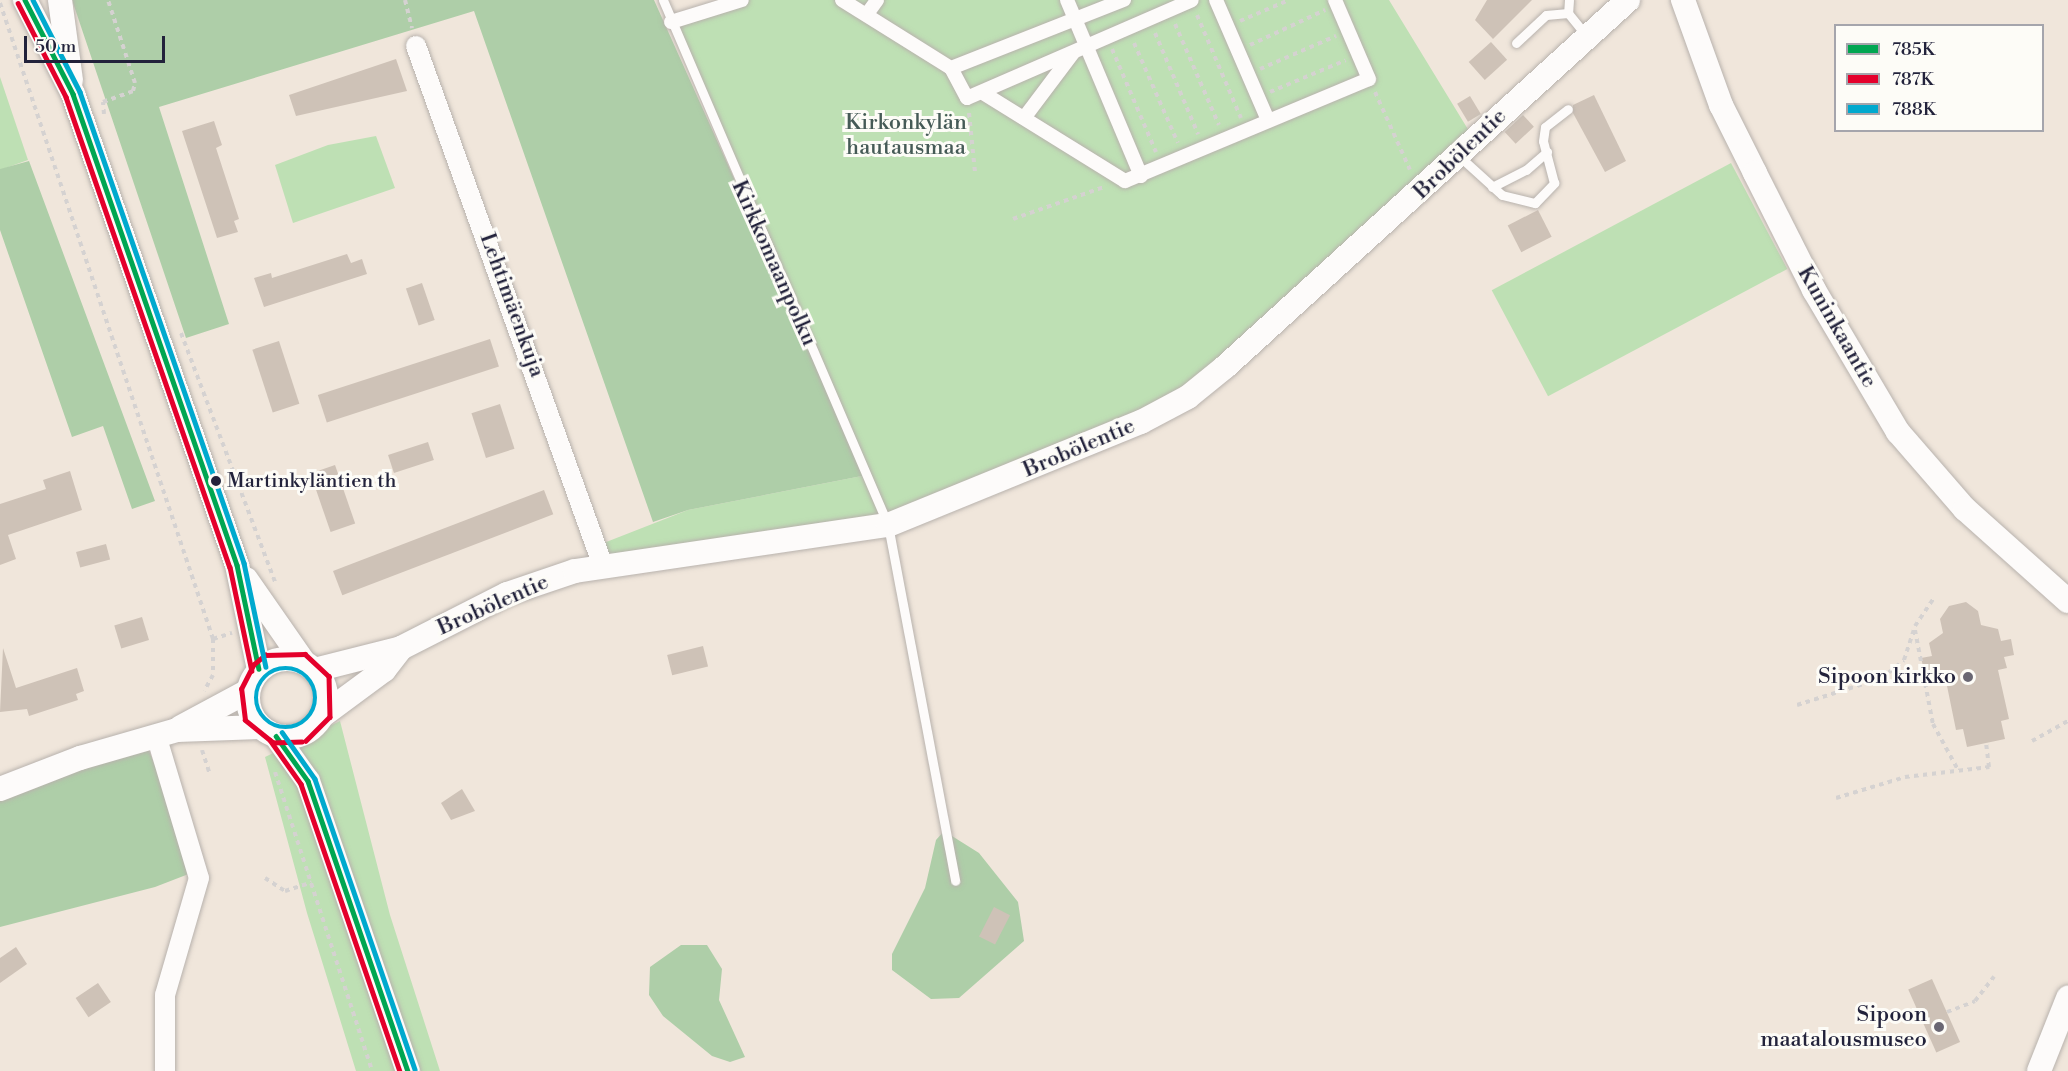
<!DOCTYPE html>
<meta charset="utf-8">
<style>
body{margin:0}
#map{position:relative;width:2068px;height:1071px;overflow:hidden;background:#f0e6db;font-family:"Libre Bodoni",serif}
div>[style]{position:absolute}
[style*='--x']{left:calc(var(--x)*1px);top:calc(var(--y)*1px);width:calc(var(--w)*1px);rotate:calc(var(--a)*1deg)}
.green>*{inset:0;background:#bee0b4;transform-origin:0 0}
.forest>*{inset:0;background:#aecea8}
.building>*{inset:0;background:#cec2b7;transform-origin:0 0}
.path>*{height:4px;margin-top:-2px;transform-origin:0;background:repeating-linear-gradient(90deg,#d5d2d1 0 4.5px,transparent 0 9px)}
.roads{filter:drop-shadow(0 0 2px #b8b2ad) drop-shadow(0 0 2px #b8b2ad)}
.service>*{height:9px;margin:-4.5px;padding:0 4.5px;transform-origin:4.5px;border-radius:4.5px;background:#fdfbfa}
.pedestrian>*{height:14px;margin:-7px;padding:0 7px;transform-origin:7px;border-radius:7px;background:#fdfbfa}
.minor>*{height:20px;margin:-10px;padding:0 10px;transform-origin:10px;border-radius:10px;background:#fdfbfa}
.tertiary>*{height:24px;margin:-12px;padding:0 12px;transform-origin:12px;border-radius:12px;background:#fdfbfa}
.tertiary>.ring{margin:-12px;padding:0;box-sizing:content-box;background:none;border:24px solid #fdfbfa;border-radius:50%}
.bus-1>*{height:4.5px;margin:-2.25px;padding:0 2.25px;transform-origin:2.25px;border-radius:2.25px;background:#00a651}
.bus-2>*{height:4.5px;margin:-2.25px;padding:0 2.25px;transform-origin:2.25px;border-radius:2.25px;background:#e4002b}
.bus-3>*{height:4.5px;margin:-2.25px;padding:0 2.25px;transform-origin:2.25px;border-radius:2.25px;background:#00a9ce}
.bus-3>.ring{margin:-2.25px;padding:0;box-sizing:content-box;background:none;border:4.5px solid #00a9ce;border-radius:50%}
.dots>*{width:16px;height:16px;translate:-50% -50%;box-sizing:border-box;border:3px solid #fdfcf7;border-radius:50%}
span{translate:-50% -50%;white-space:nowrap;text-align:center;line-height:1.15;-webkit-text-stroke:6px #fdfcf7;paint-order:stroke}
.bus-label{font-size:20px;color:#22223b}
.left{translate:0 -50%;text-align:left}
.park-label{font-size:22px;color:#455a56}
.street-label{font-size:22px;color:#22223b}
.poi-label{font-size:22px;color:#22223b}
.right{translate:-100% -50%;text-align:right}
.legend{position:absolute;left:1834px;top:24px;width:210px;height:108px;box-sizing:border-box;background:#fdfcf7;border:2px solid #a5a5ac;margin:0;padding:8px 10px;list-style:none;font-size:18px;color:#22223b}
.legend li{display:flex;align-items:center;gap:12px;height:30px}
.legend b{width:30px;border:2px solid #a5a5ac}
.scale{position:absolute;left:24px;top:36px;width:141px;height:27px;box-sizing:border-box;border:3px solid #22223b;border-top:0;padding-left:8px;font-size:18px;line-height:21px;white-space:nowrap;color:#22223b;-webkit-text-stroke:4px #fdfcf7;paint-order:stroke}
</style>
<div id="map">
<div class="green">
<div style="clip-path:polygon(740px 0,1389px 0,1469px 131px,1188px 397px,888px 525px,603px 566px,596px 546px,688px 510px,867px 475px,671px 22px)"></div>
<div style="clip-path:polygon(0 77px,28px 160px,0 170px)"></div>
<div style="clip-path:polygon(376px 136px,395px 188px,293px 223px,275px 165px,328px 145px)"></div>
<div style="left:1731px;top:163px;width:120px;height:271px;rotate:62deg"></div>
<div style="clip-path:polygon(340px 721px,390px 915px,440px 1071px,356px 1071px,307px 913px,265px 757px)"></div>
</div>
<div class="forest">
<div style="clip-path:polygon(72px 0,654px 0,867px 475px,688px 510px,653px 522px,474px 11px,159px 107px,229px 324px,186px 338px)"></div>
<div style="clip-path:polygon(29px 161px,155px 501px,132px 509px,103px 426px,72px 437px,0 230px,0 169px)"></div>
<div style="clip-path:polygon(144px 739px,199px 870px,155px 887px,0 927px,0 789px)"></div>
<div style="clip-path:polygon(944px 831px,979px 853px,1018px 902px,1024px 941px,959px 998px,931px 999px,892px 970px,892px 954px,925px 888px,936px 840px)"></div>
<div style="clip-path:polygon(681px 945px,707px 945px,722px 969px,719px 1000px,745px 1057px,730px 1062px,712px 1056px,663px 1016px,649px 995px,650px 967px)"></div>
</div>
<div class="building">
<div style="clip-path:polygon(1487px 0,1532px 0,1493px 39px,1475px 20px)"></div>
<div style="left:1491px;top:42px;width:24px;height:30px;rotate:48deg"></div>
<div style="clip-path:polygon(396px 59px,407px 91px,296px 116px,289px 95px)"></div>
<div style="clip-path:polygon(1594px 95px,1626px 161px,1605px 172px,1573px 113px,1573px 105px)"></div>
<div style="left:1470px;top:96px;width:21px;height:15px;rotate:59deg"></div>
<div style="left:1523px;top:115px;width:16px;height:25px;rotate:47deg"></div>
<div style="clip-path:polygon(214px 121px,222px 145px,216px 148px,239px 219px,234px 221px,238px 232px,217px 238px,182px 131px)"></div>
<div style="left:1538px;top:210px;width:30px;height:34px;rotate:63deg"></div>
<div style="clip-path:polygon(347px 254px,351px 263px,362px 259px,367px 274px,264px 307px,254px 278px,271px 273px,272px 278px)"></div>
<div style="left:422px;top:283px;width:39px;height:17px;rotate:71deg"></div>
<div style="left:490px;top:339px;width:29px;height:181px;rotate:72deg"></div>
<div style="left:279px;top:341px;width:66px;height:28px;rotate:72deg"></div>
<div style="left:500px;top:404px;width:47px;height:30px;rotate:72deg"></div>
<div style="left:428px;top:442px;width:19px;height:42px;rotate:72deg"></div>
<div style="left:335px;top:465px;width:62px;height:26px;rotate:71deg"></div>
<div style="clip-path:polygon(70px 471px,82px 510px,8px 535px,16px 559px,0 565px,0 504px,46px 489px,43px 480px)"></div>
<div style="left:544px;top:490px;width:26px;height:226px;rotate:69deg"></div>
<div style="left:106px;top:544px;width:16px;height:31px;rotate:75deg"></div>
<div style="clip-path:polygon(1966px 602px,1978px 611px,1981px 625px,1998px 629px,2001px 641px,2011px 639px,2014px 655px,2004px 657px,2007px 668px,1998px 670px,2009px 719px,2001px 721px,2005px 739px,1967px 747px,1963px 729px,1956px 730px,1946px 681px,1937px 683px,1935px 672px,1925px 674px,1921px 658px,1932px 656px,1929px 643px,1943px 633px,1940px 619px,1949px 606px)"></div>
<div style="left:142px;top:617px;width:24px;height:29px;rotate:73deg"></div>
<div style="left:703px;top:646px;width:21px;height:37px;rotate:76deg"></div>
<div style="clip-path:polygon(3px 648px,16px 688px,77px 668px,84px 691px,76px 694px,78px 700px,29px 716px,27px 709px,0 712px)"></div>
<div style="clip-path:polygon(462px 789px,475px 811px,451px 820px,441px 803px)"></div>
<div style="left:994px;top:907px;width:18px;height:33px;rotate:27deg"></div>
<div style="clip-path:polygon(16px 947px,27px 964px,0 983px,0 958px)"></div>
<div style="left:1932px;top:979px;width:69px;height:26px;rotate:66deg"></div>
<div style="left:98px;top:983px;width:23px;height:27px;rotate:56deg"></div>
</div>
<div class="path">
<div style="--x:405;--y:0;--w:29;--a:76"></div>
<div style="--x:0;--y:3;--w:671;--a:71.48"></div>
<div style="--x:213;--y:639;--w:36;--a:90"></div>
<div style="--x:213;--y:675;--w:18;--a:119"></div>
<div style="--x:1197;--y:15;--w:112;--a:66.9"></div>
<div style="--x:1240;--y:21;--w:53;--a:-23.2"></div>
<div style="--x:1175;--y:24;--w:110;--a:66.5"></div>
<div style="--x:1155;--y:33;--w:110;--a:66.9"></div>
<div style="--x:1134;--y:43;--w:109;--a:66.3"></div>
<div style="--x:1250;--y:45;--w:83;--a:-25"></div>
<div style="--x:1112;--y:49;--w:112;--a:66.9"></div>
<div style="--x:1260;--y:69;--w:83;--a:-23.5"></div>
<div style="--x:1270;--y:92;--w:82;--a:-22.8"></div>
<div style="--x:1375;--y:92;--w:85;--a:65.8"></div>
<div style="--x:969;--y:113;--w:59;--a:84.2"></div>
<div style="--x:104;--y:114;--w:12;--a:-95"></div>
<div style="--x:103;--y:102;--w:32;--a:-20"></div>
<div style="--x:133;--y:91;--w:8;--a:-76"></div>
<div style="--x:135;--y:83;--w:87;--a:-108"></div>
<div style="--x:1013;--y:219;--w:96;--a:-19.4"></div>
<div style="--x:181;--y:333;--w:268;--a:69.3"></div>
<div style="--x:1915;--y:630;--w:96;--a:79.2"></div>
<div style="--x:1933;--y:724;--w:50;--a:61.4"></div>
<div style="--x:213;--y:639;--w:20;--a:-18"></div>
<div style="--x:1797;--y:705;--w:89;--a:-17.6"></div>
<div style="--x:1882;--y:678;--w:28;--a:-39"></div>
<div style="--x:1904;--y:660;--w:36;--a:-72"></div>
<div style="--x:1915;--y:626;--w:34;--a:-56"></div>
<div style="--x:2032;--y:741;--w:41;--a:-29.1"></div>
<div style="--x:202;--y:750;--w:25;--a:72"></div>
<div style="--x:275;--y:772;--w:314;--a:72"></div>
<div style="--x:1836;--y:798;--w:72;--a:-16.9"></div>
<div style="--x:1905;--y:777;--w:85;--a:-6.8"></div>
<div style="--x:1989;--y:767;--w:24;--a:-97"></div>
<div style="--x:265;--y:878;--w:24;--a:33"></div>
<div style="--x:285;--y:891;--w:28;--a:-18"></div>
<div style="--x:1947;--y:1012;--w:30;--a:-21"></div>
<div style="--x:1975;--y:1001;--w:31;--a:-52"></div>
</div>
<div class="roads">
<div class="service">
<div style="--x:663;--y:0;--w:571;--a:66.8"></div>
<div style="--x:888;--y:525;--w:362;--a:79.3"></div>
<div style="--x:1569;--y:0;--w:13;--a:94"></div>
<div style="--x:1568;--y:13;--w:27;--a:51"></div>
<div style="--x:1516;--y:43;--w:41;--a:-43"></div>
<div style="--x:1546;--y:15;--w:22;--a:-5"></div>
<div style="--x:1459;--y:156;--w:58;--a:42.2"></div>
<div style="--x:1502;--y:195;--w:34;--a:14"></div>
<div style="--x:1535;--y:203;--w:28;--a:-46"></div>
<div style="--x:1554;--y:183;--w:43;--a:-104.7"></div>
<div style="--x:1543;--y:141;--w:14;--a:-82"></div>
<div style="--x:1545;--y:127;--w:29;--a:-38"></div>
<div style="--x:1492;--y:187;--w:38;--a:-27"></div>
<div style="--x:1526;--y:170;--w:28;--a:-41"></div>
</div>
<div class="pedestrian">
<div style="--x:842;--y:0;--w:128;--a:32"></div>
<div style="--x:951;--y:68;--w:34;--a:62"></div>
<div style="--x:967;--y:98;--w:245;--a:-23.5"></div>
<div style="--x:1067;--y:0;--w:191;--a:67.2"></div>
<div style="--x:1216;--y:0;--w:131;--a:66.6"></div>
<div style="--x:867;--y:14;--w:17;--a:-54"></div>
<div style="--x:671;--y:22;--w:74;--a:-17.2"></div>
<div style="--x:951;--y:68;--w:186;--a:-21.5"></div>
<div style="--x:983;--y:93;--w:167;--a:31.8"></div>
<div style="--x:1125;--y:181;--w:264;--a:-22.7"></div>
<div style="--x:1369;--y:79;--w:86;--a:-113.3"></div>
<div style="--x:1024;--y:118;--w:81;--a:-53"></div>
</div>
<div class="minor">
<div style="--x:416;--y:46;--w:553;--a:70.22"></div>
<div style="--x:156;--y:735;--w:149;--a:73.3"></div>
<div style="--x:199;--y:878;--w:122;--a:106.2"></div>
<div style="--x:165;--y:995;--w:76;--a:90"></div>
</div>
<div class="tertiary">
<div style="--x:25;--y:0;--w:106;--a:62.9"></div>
<div style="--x:73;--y:94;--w:499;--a:70.8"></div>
<div style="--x:237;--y:565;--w:106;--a:78.1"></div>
<div style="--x:60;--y:0;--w:81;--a:82.2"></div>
<div style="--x:1683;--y:0;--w:112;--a:70.1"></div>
<div style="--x:1721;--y:105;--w:76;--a:63.4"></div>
<div style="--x:1755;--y:173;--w:131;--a:63.2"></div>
<div style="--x:1814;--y:290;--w:165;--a:59.4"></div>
<div style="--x:1898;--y:432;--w:102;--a:49"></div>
<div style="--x:1965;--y:509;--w:138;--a:41.8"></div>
<div style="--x:246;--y:579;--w:100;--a:55.2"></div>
<div class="ring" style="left:248px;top:659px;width:54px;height:54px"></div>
<div style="--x:315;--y:670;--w:89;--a:-14.3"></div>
<div style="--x:401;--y:648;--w:119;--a:-27"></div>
<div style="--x:507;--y:594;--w:72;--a:-18.7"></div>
<div style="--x:575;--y:571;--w:316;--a:-8.4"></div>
<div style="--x:888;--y:525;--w:273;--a:-22.2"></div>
<div style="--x:1141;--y:422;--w:53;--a:-28"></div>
<div style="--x:1188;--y:397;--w:48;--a:-39"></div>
<div style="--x:1225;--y:367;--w:545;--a:-42.32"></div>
<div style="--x:323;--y:715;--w:76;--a:-36.4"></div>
<div style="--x:384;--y:670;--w:28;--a:-52"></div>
<div style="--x:181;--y:727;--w:76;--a:-28.2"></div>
<div style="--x:276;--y:736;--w:55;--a:54.6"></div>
<div style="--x:308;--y:781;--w:307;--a:71"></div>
<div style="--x:0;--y:789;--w:86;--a:-21.2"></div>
<div style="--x:80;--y:758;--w:101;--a:-16.1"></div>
<div style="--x:177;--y:730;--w:83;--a:-2.1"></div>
<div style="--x:2039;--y:1071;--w:79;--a:-68.3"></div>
</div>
</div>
<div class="bus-1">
<div style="--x:25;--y:0;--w:106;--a:62.9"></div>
<div style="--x:73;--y:94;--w:499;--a:70.8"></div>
<div style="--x:237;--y:565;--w:106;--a:78.1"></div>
<div style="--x:276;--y:736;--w:55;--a:54.6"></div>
<div style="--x:308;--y:781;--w:307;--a:71"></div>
</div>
<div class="bus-2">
<div style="--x:18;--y:3;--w:106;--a:62.9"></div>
<div style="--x:66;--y:97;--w:498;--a:70.8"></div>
<div style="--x:230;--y:567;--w:106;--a:78.1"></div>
<div style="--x:270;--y:740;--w:54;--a:54.8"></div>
<div style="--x:301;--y:784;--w:304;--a:71"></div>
<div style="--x:302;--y:742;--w:29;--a:178"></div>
<div style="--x:273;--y:743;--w:36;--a:-141"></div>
<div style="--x:245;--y:720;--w:31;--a:-97"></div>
<div style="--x:241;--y:689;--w:27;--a:-63"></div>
<div style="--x:253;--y:665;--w:16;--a:-40"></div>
<div style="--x:265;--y:655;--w:40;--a:-1.4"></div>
<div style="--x:305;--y:654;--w:33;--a:43"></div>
<div style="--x:329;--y:676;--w:41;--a:88.6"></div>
<div style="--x:330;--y:717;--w:34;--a:135"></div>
</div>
<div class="bus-3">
<div style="--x:33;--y:0;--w:103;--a:62.9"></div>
<div style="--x:80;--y:92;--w:499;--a:70.8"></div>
<div style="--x:244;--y:563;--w:106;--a:78.1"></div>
<div class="ring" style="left:256px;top:668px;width:55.5px;height:55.5px"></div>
<div style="--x:282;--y:732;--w:57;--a:54.9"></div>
<div style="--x:315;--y:779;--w:307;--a:71"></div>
</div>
<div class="dots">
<div style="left:216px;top:481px;background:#22223b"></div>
<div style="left:1968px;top:677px;background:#6a6773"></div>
<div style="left:1939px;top:1027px;background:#6a6773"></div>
</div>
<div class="bus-label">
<span class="left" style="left:227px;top:481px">Martinkyläntien th</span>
</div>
<div class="park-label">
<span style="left:906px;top:135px">Kirkonkylän<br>hautausmaa</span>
</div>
<div class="street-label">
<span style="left:1460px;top:154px;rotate:-44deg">Brobölentie</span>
<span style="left:774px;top:263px;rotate:66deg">Kirkkomaanpolku</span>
<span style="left:512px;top:305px;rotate:70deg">Lehtimäenkuja</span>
<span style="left:1837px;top:327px;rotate:60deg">Kuninkaantie</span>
<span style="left:1079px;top:448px;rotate:-23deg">Brobölentie</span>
<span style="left:493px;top:605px;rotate:-24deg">Brobölentie</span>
</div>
<div class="poi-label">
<span class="right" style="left:1956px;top:677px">Sipoon kirkko</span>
<span class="right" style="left:1927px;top:1027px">Sipoon<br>maatalousmuseo</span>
</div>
<ul class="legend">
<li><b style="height:8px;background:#00a651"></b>785K</li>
<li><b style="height:8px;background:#e4002b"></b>787K</li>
<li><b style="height:8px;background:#00a9ce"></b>788K</li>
</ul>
<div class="scale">50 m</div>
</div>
